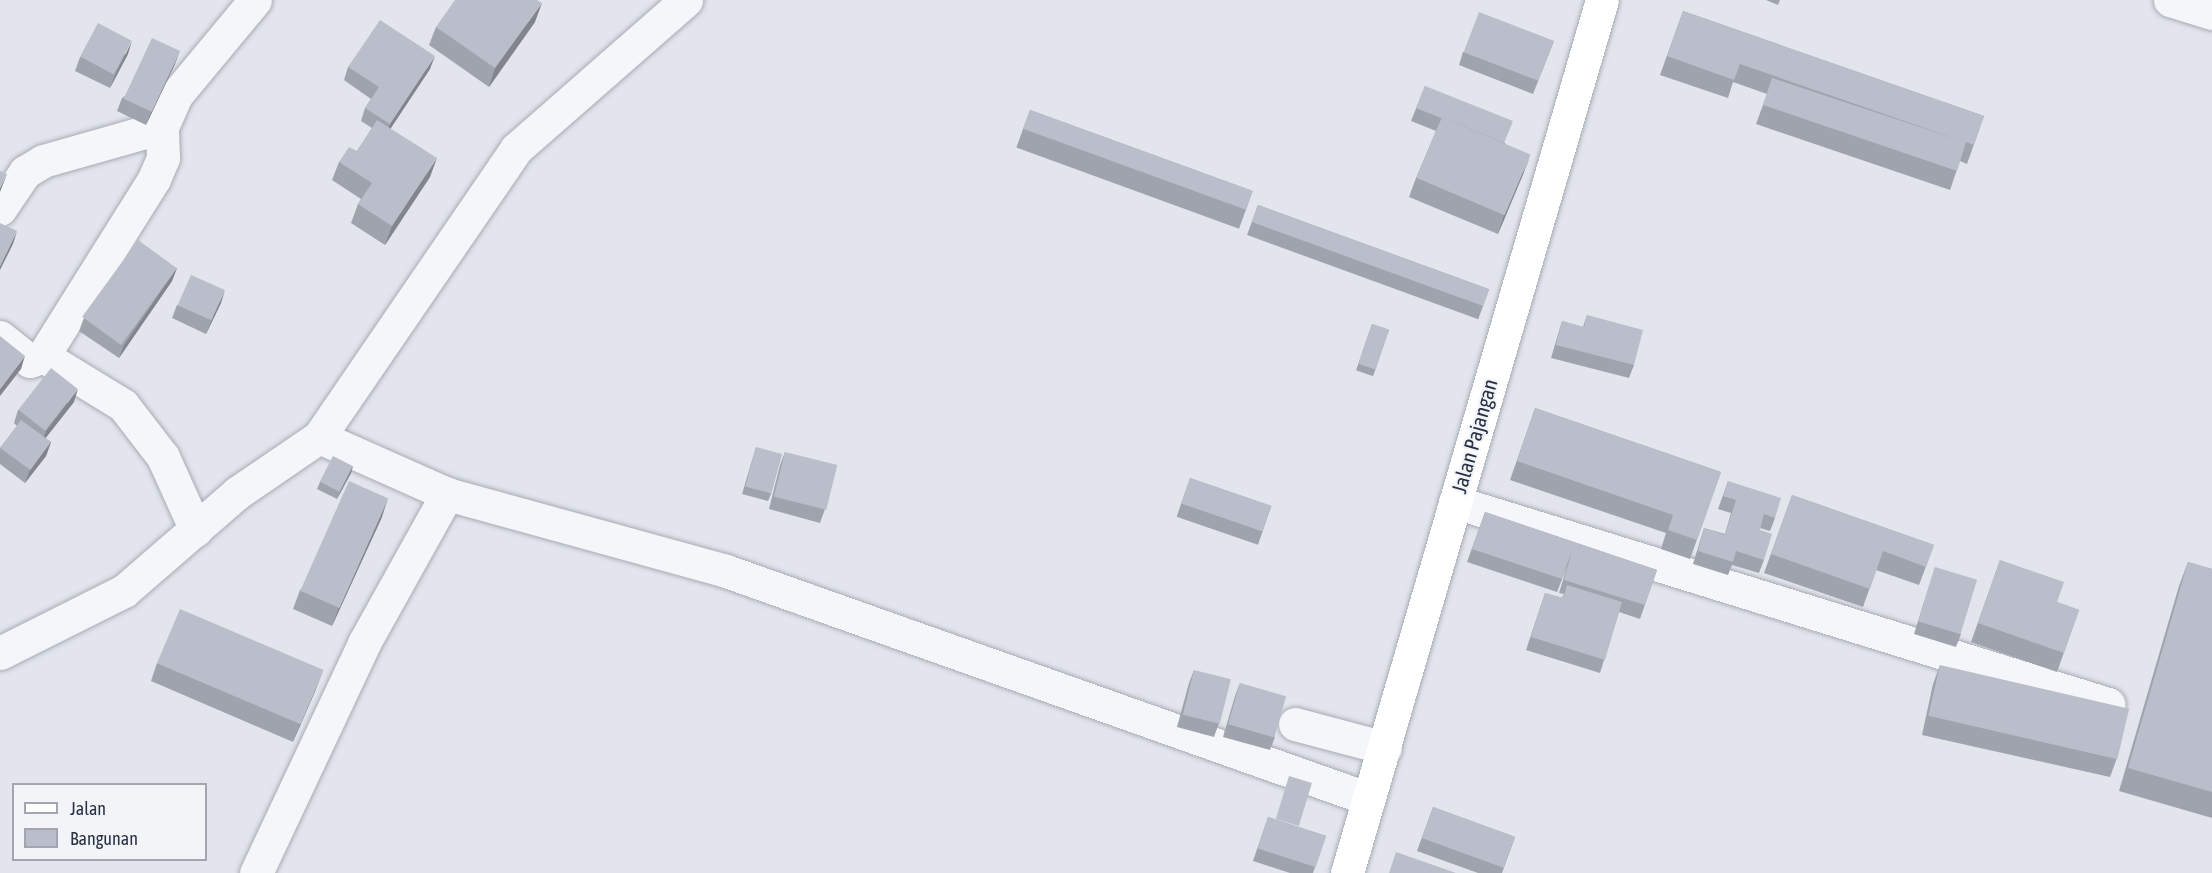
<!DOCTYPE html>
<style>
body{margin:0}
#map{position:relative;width:2212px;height:873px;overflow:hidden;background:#e2e5eb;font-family:"Asap Condensed",sans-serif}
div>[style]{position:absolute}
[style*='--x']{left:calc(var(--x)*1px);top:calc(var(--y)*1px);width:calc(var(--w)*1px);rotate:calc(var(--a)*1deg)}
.roads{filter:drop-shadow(0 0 2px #a6abb6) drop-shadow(0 0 2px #a6abb6)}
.minor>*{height:33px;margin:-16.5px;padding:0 16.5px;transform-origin:16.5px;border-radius:16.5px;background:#f5f6f9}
.major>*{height:33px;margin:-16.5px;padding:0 16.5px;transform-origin:16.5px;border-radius:16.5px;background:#fff}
.wall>*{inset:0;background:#9fa3ae;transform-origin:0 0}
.shaded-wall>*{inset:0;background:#82858d}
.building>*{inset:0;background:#b9beca;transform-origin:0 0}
span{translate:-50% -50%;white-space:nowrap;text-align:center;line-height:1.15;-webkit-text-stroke:4.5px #f2f4f8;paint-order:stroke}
.street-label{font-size:21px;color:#283145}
.legend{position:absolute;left:12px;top:783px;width:195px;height:78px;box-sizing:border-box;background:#f2f4f8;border:2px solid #a1a6b0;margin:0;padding:8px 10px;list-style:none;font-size:18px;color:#283145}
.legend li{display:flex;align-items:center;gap:12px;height:30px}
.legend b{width:30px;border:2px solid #a1a6b0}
</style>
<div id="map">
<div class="roads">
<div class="minor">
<div style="--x:2170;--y:0;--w:44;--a:17.2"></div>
<div style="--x:0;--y:209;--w:45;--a:-56"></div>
<div style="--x:25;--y:172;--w:21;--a:-31"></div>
<div style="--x:43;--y:161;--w:124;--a:-15.9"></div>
<div style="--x:0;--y:337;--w:38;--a:39"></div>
<div style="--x:30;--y:361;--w:14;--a:-21"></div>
<div style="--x:43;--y:356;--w:209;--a:-57.9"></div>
<div style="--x:154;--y:179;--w:23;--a:-67"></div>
<div style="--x:163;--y:158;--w:31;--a:-92"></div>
<div style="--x:162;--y:127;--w:36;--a:-66"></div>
<div style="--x:177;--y:94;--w:122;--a:-50.3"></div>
<div style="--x:43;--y:356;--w:94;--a:31.5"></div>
<div style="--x:123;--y:405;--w:66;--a:52.4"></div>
<div style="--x:163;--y:457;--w:80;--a:65.7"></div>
<div style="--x:319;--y:437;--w:349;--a:-55.6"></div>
<div style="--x:516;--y:149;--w:226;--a:-41.2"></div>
<div style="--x:1455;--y:502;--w:684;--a:17.19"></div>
<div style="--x:0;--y:653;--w:139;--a:-26.6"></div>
<div style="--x:124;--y:591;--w:150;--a:-40.9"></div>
<div style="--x:237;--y:493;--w:99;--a:-34.3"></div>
<div style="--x:319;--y:437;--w:140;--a:24"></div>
<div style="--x:1295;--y:724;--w:93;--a:14.9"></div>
<div style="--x:256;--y:873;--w:254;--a:-64.8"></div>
<div style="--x:364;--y:643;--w:171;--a:-60.9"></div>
<div style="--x:447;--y:494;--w:289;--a:15.4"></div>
<div style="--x:726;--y:571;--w:682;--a:19.52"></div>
</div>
<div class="major">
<div style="--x:1347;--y:873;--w:909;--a:-73.72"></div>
</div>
</div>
<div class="wall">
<div style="clip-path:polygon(1766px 0,1780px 0,1778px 5px)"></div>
<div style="clip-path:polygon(1683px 11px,1984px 116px,1967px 164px,1960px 161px,1950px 190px,1756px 124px,1767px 94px,1733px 82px,1728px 98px,1660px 75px)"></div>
<div style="clip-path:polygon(535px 22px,489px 87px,429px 45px,436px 27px)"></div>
<div style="clip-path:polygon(1554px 41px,1533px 94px,1459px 65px,1463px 52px)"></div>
<div style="clip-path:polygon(128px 54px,110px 88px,75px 71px,80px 57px)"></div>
<div style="clip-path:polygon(175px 64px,146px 125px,117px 111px,122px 98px)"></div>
<div style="clip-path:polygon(348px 67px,430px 69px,390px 129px,430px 177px,385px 245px,351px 223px,358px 204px,361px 199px,332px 180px,339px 162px,357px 151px,372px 128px,361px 121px,365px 108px,371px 99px,344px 80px)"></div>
<div style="clip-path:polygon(1425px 86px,1505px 143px,1524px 172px,1498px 234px,1409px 197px,1416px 178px,1436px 131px,1411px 121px)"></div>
<div style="left:1030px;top:110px;width:237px;height:40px;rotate:20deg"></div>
<div style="left:1258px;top:205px;width:246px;height:32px;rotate:20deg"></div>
<div style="clip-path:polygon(177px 268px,172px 281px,119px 358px,79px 331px,84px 318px)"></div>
<div style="clip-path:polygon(221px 303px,206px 334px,172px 318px,177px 305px)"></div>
<div style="clip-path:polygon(1587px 315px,1634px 365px,1629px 378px,1551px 358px,1562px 321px,1583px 327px)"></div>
<div style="left:1372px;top:324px;width:18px;height:49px;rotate:19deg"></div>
<div style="clip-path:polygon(74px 402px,45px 438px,51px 442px,46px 456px,25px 483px,0 464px,0 448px,17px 426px,14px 423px,18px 410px)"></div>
<div style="clip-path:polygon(1535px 408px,1721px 472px,1690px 559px,1661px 549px,1666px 533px,1510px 480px)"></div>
<div style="clip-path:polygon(756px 447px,771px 494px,768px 501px,742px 494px)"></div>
<div style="clip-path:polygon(785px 452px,825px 509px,820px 523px,769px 509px,780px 465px)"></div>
<div style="clip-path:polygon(353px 466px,351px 473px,337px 499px,317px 489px,320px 482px)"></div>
<div style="left:1190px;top:478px;width:86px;height:41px;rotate:19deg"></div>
<div style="clip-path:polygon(1728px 481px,1775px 518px,1770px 531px,1760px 528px,1760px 530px,1764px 560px,1759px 573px,1732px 565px,1728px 575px,1693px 564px,1704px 528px,1725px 534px,1731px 513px,1718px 509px)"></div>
<div style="clip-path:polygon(1792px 495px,1934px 545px,1919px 585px,1876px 570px,1863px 607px,1764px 573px)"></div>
<div style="clip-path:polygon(1485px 512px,1657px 570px,1640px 619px,1619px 612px,1600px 673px,1526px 650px,1545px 593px,1562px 598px,1564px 594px,1559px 593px,1567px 567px,1557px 592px,1467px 562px)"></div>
<div style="clip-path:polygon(382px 517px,332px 626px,293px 609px,300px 590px)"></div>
<div style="clip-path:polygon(2000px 560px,2057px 602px,2079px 610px,2057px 672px,1971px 642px)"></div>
<div style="clip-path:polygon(2188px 562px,2212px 569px,2212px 818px,2119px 791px,2179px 586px)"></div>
<div style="clip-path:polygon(1935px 567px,1961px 634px,1956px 647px,1914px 634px)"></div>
<div style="clip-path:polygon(157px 663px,316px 689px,293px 742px,151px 681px)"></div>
<div style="clip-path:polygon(1940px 665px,2117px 758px,2110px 777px,1922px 735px,1933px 684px)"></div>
<div style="clip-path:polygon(1194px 670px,1219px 723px,1214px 737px,1177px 727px,1189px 683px)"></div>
<div style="clip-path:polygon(1240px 683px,1275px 737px,1270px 750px,1223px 737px,1235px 696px)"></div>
<div style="clip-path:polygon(1433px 807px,1515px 837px,1502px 873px,1478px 873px,1417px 851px)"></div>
<div style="clip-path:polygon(1268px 817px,1326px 836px,1313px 873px,1290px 873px,1253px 861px)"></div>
</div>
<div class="shaded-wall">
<div style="clip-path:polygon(542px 3px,535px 22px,489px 87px,495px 68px)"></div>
<div style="clip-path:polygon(132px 41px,128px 54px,110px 88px,115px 75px)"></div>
<div style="clip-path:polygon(180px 51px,175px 64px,146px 125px,151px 112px)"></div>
<div style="clip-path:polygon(435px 56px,430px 69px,385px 137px,390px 124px)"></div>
<div style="clip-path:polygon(1531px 154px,1524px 172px,1498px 234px,1504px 215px)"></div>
<div style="clip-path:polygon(437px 158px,430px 177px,385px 245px,392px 226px)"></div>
<div style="clip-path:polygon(7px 174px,2px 187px,0 192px,0 188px)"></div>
<div style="clip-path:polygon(17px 231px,13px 244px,0 270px,0 266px)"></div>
<div style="clip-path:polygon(177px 268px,172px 281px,119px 358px,124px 345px)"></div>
<div style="clip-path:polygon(225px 290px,221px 303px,206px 334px,211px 321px)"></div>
<div style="clip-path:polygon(25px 356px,21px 369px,0 396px,0 389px)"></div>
<div style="clip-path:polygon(78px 389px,74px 402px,41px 444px,46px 431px)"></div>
<div style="clip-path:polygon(51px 442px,46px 456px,25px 483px,30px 470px)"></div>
<div style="clip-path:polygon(353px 466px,351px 473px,337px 499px,340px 492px)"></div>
<div style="clip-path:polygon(388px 498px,382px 517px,332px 626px,339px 607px)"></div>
<div style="clip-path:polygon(323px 671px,316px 689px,293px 742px,300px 724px)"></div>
</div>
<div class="building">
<div style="clip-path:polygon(455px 0,537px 0,542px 3px,495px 68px,436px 27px)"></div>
<div style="clip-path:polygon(1683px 11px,1984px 116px,1974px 145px,1966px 142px,1957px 171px,1763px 105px,1772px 78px,1962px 141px,1740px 64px,1734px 80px,1667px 56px)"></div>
<div style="left:1479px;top:12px;width:80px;height:43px;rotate:21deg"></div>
<div style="clip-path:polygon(380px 20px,435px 56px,390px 124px,365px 108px,379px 87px,348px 67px)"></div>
<div style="left:98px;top:23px;width:38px;height:38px;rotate:28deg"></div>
<div style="left:152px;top:38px;width:31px;height:67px;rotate:25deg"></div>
<div style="clip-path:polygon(1425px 86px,1513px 121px,1504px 143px,1442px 117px,1441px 118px,1416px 108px)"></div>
<div style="left:1030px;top:110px;width:237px;height:20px;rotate:20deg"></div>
<div style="left:1442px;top:117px;width:96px;height:66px;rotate:23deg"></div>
<div style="clip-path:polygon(377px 120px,437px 158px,392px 226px,358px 204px,372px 183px,339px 162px,349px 147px,357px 151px)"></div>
<div style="clip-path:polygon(0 171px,7px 174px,0 188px)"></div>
<div style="left:1258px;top:205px;width:246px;height:18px;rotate:20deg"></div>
<div style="clip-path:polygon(0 223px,17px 231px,0 266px)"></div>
<div style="left:138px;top:240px;width:48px;height:95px;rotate:36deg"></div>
<div style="left:191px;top:275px;width:37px;height:33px;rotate:24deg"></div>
<div style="clip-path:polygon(1587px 315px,1643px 330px,1634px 365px,1556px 345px,1562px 321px,1584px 327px)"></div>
<div style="left:1372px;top:324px;width:18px;height:42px;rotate:19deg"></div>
<div style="clip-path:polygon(0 336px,25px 356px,0 389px)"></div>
<div style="left:51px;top:368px;width:34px;height:53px;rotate:38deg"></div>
<div style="clip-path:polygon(1535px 408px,1721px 472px,1697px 540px,1668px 530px,1673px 515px,1517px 461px)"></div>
<div style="left:21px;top:420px;width:37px;height:35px;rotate:36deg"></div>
<div style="left:756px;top:447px;width:27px;height:41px;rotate:15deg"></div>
<div style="left:785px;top:452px;width:54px;height:46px;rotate:14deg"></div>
<div style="left:333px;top:456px;width:22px;height:29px;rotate:27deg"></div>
<div style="left:1190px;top:478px;width:86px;height:27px;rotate:19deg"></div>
<div style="left:349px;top:481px;width:43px;height:120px;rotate:24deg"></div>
<div style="clip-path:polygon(1728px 481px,1781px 498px,1775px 518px,1764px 514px,1760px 530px,1772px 534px,1764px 560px,1736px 551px,1733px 562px,1698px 551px,1704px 528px,1725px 535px,1736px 500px,1723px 496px)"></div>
<div style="clip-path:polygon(1792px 495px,1934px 545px,1926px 567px,1883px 551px,1870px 589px,1771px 554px)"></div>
<div style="clip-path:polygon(1485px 512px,1657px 570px,1645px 605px,1564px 580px,1572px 550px,1562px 579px,1472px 549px)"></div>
<div style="clip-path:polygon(2000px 560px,2064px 582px,2057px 602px,2079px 610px,2064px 653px,1978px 623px)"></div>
<div style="clip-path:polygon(2188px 562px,2212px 569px,2212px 792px,2128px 768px)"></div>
<div style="left:1935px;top:567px;width:44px;height:57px;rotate:17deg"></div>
<div style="clip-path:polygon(1567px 585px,1622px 602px,1605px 660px,1531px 637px,1545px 593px,1563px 598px)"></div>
<div style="left:180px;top:609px;width:156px;height:59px;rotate:23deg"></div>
<div style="left:1940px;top:665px;width:194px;height:52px;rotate:13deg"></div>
<div style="left:1194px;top:670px;width:38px;height:46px;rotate:14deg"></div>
<div style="left:1240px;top:683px;width:48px;height:43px;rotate:16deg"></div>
<div style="left:1289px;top:776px;width:24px;height:45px;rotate:17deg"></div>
<div style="left:1433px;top:807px;width:87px;height:33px;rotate:20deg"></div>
<div style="left:1268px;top:817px;width:61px;height:33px;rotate:18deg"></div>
<div style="clip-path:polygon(1396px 852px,1456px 873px,1389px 873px)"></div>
</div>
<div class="street-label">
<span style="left:1474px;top:436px;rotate:-74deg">Jalan Pajangan</span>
</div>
<ul class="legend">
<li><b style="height:8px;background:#fff"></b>Jalan</li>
<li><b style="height:16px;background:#b9beca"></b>Bangunan</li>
</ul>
</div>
